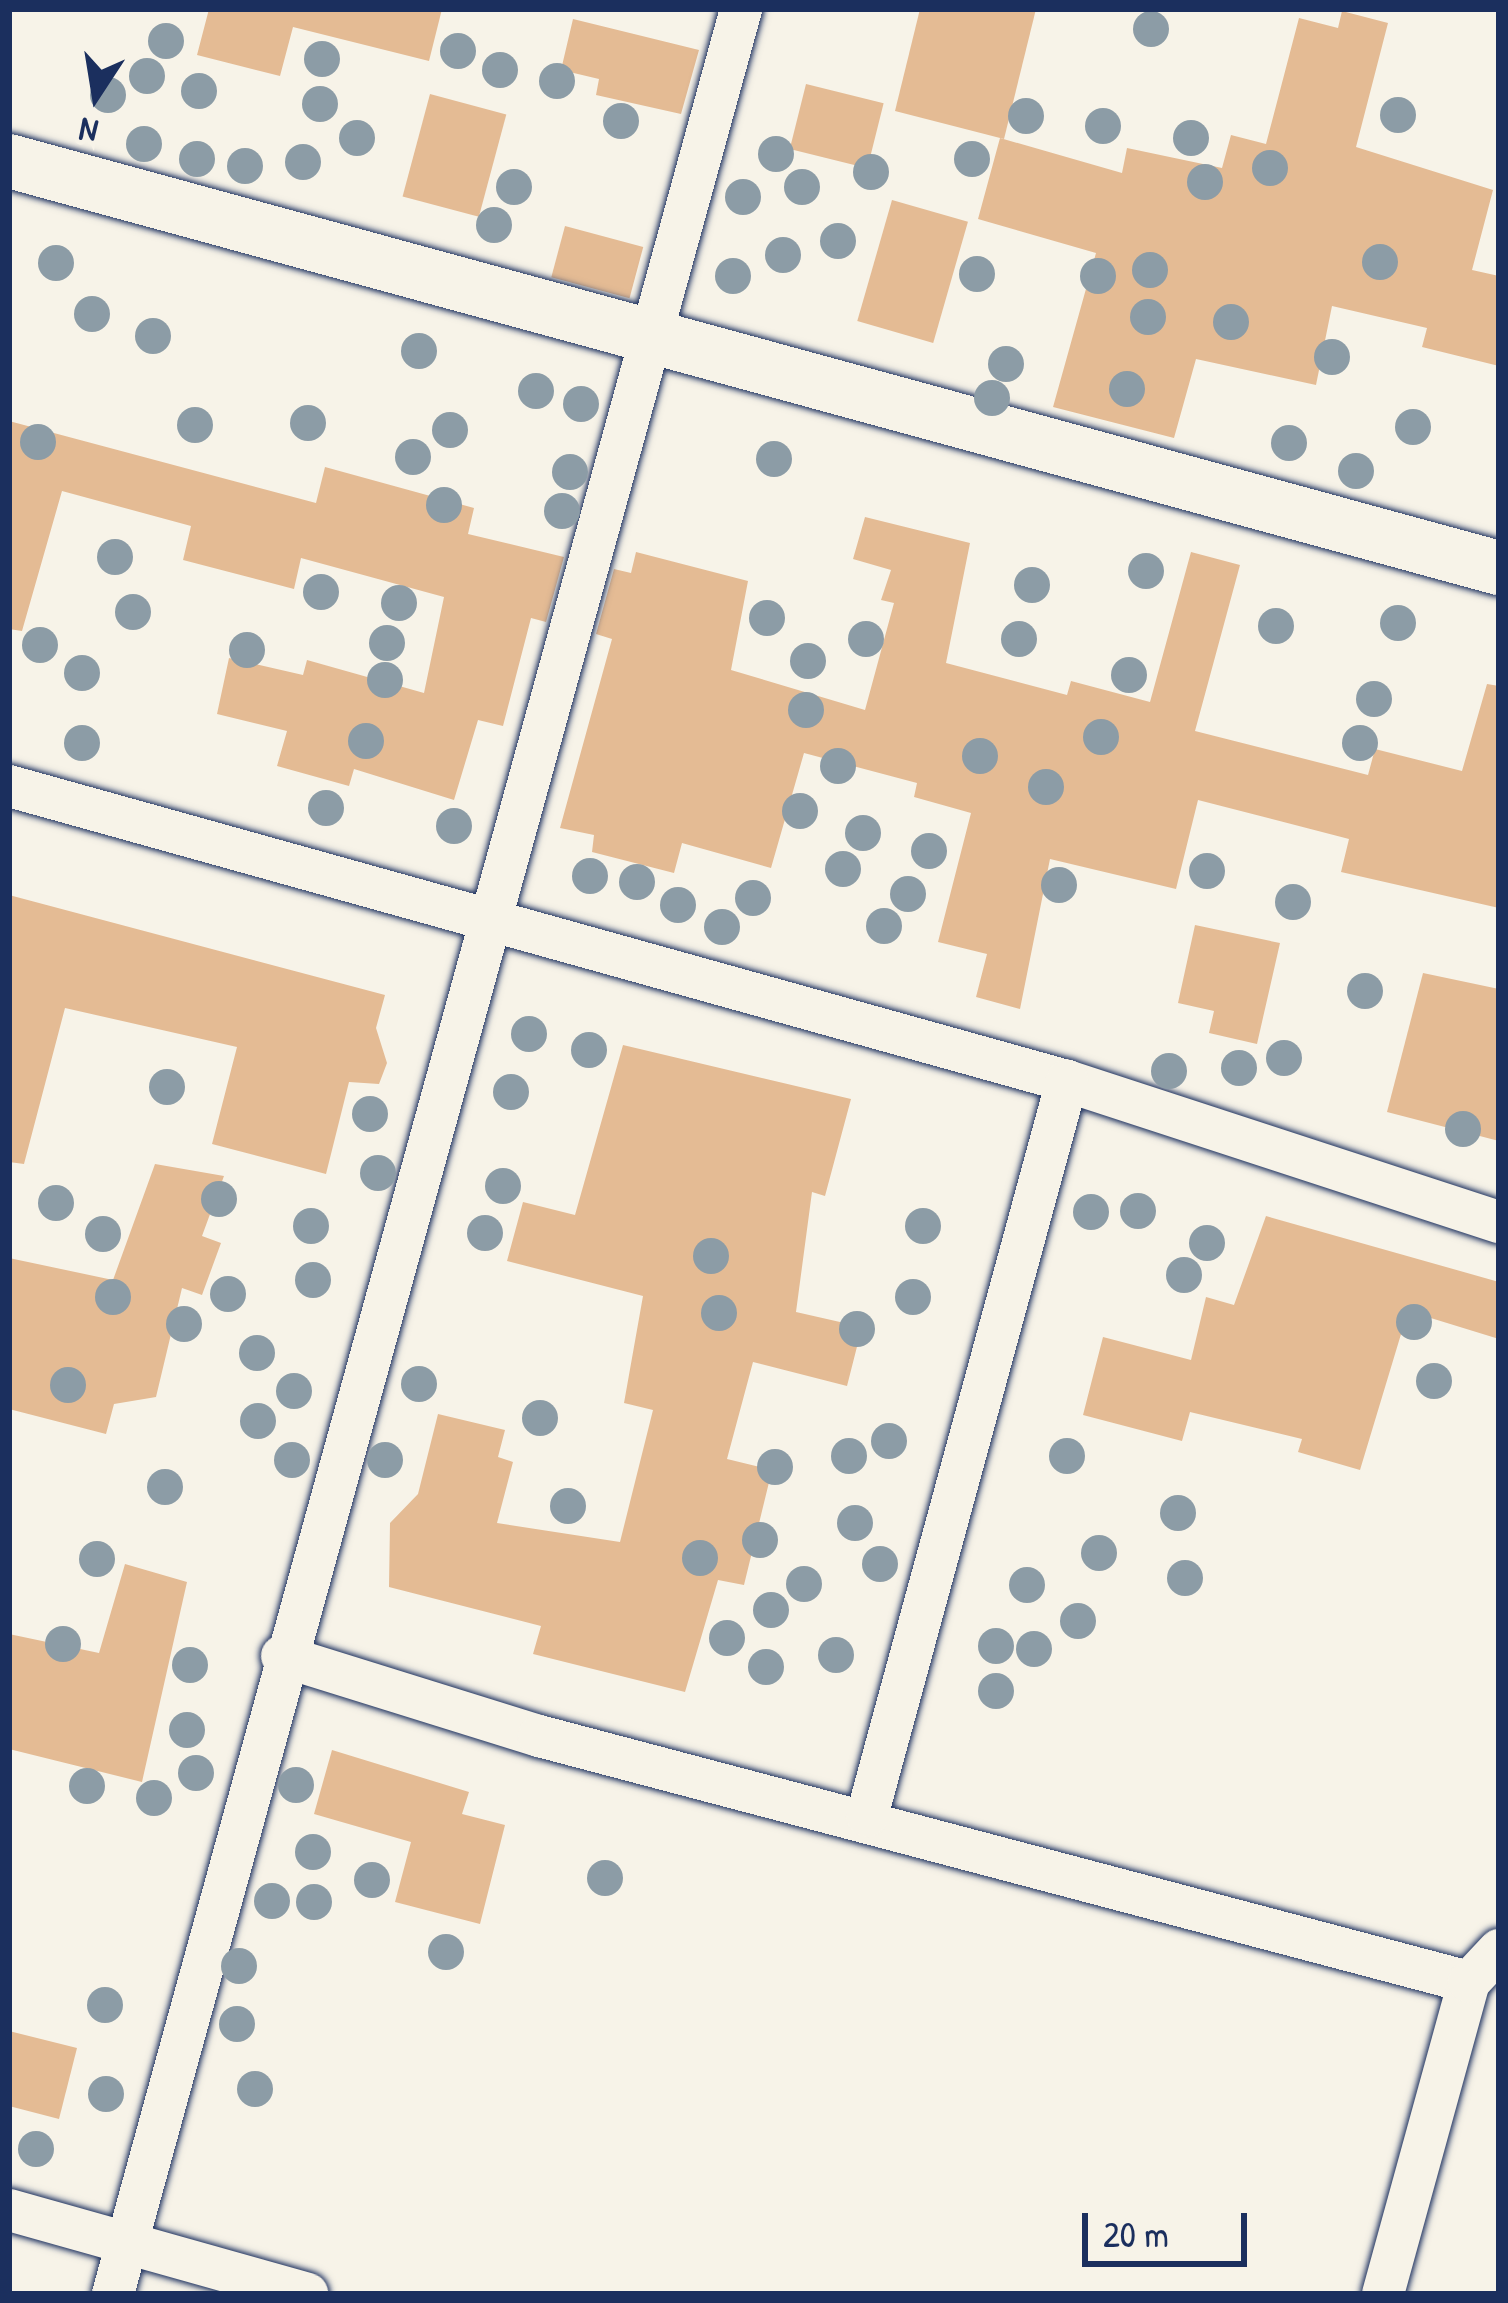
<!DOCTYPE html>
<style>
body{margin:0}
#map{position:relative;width:1508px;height:2303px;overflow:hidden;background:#f7f3e8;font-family:"Patrick Hand",sans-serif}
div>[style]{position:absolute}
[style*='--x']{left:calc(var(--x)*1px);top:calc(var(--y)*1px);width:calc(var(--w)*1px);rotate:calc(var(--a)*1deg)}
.building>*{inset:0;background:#e4bb94;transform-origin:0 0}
.roads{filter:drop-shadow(0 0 3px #1b2f5e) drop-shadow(0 0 3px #1b2f5e)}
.minor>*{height:42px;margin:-21px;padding:0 21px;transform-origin:21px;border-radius:21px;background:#f7f3e8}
.tertiary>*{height:54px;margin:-27px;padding:0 27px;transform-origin:27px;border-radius:27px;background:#f7f3e8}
.trees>*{width:36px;height:36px;margin:-18px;border-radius:50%;background:#8c9ca6}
span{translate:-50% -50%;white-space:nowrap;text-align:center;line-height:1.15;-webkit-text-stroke:9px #f7f3e8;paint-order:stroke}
.frame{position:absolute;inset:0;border:12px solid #1b2f5e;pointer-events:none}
.north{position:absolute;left:36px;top:36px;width:120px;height:120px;-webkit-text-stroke:9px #f7f3e8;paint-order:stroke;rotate:192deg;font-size:33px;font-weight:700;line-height:48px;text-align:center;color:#1b2f5e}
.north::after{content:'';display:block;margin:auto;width:42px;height:54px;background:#1b2f5e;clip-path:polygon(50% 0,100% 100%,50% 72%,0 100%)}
.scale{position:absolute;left:1082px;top:2213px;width:165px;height:54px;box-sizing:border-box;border:6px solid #1b2f5e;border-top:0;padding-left:15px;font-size:36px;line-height:42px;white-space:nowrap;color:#1b2f5e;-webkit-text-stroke:9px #f7f3e8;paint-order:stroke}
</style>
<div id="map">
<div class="building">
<div style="clip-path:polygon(209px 9px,442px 9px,429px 61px,293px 27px,280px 76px,197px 55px)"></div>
<div style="clip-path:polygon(920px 9px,1036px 9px,1004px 139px,895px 111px)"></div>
<div style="clip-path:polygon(1342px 11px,1388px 23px,1356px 147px,1493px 190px,1472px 270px,1499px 276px,1499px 366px,1422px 347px,1427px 328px,1332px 306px,1316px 385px,1196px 359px,1174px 438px,1053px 407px,1096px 253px,978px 219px,1000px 138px,1122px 173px,1127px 148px,1222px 168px,1231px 135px,1266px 144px,1299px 18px,1338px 28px)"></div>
<div style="clip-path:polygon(573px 19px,699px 50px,681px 114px,596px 95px,599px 79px,561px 70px)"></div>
<div style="left:806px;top:84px;width:80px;height:67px;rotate:14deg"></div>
<div style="left:430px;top:94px;width:79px;height:106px;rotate:15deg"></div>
<div style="left:892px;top:200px;width:79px;height:126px;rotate:16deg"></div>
<div style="left:565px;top:226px;width:81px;height:53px;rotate:15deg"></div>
<div style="clip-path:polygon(9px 421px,316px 503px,325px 467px,474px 508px,468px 534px,564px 557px,546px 622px,531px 618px,503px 726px,478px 720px,454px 800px,354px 769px,349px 786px,277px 766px,287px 731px,217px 714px,229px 658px,303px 675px,307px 660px,424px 693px,444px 597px,301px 558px,294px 589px,183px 560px,191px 526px,62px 491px,22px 631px,9px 629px)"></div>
<div style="clip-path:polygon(865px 517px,970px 543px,946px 663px,1067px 695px,1071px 681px,1150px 702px,1191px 552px,1240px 565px,1195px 731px,1368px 775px,1375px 749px,1462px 771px,1487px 684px,1499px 686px,1499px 908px,1341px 872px,1349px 839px,1198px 800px,1176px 889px,1050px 859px,1020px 1009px,976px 997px,987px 954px,938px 942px,971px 813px,914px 797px,917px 783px,804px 753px,771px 868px,682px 843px,674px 873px,592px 852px,594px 835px,560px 828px,612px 639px,596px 634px,614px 569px,631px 573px,636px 552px,748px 581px,731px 670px,865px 710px,894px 603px,881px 600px,891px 570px,853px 559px)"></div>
<div style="clip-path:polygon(9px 895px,385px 995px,376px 1028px,387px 1063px,379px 1084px,349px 1082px,326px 1174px,212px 1144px,237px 1047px,65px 1008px,24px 1164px,9px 1162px)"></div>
<div style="clip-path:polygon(1195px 925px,1280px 943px,1257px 1044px,1209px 1033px,1214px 1011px,1178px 1003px)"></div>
<div style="clip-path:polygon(1423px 973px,1499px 989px,1499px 1141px,1387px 1112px)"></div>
<div style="clip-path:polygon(623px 1045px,851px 1099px,825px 1196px,812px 1192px,796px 1312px,862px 1327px,847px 1386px,753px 1362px,727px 1459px,772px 1470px,744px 1585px,718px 1580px,685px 1692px,533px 1654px,541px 1626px,389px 1587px,390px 1523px,418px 1494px,438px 1414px,505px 1430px,498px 1457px,513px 1462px,497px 1523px,620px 1542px,653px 1410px,624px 1403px,643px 1296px,507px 1261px,523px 1202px,575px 1215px)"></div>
<div style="clip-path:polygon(155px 1164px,224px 1176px,202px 1236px,221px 1243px,202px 1295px,182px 1288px,156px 1397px,114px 1404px,106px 1434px,9px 1409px,9px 1258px,113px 1280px)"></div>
<div style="clip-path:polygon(1266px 1216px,1499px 1282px,1499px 1339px,1408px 1311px,1360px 1470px,1298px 1452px,1302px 1439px,1190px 1412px,1182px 1441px,1083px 1415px,1103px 1337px,1191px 1360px,1206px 1297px,1234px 1305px)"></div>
<div style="clip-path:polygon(125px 1564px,187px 1582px,142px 1782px,9px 1749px,9px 1634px,99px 1653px)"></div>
<div style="clip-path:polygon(332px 1750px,469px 1792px,462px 1814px,505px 1825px,480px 1924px,395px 1902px,411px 1842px,314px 1814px)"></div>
<div style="clip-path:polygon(9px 2031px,77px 2048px,59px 2119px,9px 2106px)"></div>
</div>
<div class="roads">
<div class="minor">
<div style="--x:9;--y:786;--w:1098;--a:15.58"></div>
<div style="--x:1067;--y:1081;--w:454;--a:18.1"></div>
<div style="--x:282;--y:1656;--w:269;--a:17.3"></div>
<div style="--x:539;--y:1736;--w:962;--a:14.82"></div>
<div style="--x:867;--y:1816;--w:762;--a:-74.78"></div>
<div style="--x:9;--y:2210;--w:310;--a:15.7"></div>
<div style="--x:113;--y:2294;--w:2370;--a:-74.63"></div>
<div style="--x:1383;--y:2294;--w:324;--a:-74.6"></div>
<div style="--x:1469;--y:1982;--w:44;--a:-46.8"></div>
</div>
<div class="tertiary">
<div style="--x:9;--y:161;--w:1545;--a:15.28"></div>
</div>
</div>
<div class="trees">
<div style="left:1151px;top:29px"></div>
<div style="left:166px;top:41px"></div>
<div style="left:458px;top:51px"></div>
<div style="left:322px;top:59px"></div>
<div style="left:500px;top:70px"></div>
<div style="left:147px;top:76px"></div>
<div style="left:557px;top:81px"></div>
<div style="left:199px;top:91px"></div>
<div style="left:108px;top:95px"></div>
<div style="left:320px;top:104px"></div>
<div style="left:1398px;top:115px"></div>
<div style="left:1026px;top:116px"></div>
<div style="left:621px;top:121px"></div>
<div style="left:1103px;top:126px"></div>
<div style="left:357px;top:138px"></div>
<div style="left:1191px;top:138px"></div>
<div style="left:144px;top:144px"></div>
<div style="left:776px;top:154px"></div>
<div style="left:197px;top:159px"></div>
<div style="left:972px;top:159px"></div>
<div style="left:303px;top:162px"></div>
<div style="left:245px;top:166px"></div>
<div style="left:1270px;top:168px"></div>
<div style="left:871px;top:172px"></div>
<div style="left:1205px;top:182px"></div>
<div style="left:514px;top:187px"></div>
<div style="left:802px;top:187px"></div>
<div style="left:743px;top:197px"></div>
<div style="left:494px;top:225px"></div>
<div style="left:838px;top:241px"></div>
<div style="left:783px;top:255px"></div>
<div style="left:1380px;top:262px"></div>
<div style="left:56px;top:263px"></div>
<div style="left:1150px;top:270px"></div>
<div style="left:977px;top:274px"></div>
<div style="left:733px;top:276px"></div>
<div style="left:1098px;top:276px"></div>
<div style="left:92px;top:314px"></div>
<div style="left:1148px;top:317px"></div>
<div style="left:1231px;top:322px"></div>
<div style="left:153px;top:336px"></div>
<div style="left:419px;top:351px"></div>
<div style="left:1332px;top:357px"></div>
<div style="left:1006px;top:364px"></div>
<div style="left:1127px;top:389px"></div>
<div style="left:536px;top:391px"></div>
<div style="left:992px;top:398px"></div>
<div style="left:581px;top:404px"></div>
<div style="left:308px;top:423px"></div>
<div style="left:195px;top:425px"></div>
<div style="left:1413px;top:427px"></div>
<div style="left:450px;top:430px"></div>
<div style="left:38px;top:442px"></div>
<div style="left:1289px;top:443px"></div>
<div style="left:413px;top:457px"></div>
<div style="left:774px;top:459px"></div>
<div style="left:1356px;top:471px"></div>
<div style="left:570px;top:472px"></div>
<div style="left:444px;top:505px"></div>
<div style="left:562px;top:511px"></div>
<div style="left:115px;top:557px"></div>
<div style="left:1146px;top:571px"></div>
<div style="left:1032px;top:585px"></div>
<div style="left:321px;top:592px"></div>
<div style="left:399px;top:603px"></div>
<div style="left:133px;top:612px"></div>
<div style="left:767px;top:618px"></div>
<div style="left:1398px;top:623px"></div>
<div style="left:1276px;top:626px"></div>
<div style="left:866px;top:639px"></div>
<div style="left:1019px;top:639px"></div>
<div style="left:387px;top:643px"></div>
<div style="left:40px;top:645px"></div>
<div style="left:247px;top:650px"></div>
<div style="left:808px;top:661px"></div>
<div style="left:82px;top:673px"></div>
<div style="left:1129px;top:675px"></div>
<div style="left:385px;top:680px"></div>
<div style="left:1374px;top:699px"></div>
<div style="left:806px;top:710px"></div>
<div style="left:1101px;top:737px"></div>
<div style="left:366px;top:741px"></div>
<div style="left:82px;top:743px"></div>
<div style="left:1360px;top:743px"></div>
<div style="left:980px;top:756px"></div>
<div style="left:838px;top:766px"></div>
<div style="left:1046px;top:787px"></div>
<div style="left:326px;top:808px"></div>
<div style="left:800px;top:811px"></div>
<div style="left:454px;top:826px"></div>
<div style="left:863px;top:833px"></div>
<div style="left:929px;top:851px"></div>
<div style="left:843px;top:869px"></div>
<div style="left:1207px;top:871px"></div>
<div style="left:590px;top:876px"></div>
<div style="left:637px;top:882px"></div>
<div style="left:1059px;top:885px"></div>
<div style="left:908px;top:894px"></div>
<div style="left:753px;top:898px"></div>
<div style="left:1293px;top:902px"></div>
<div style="left:678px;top:905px"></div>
<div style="left:884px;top:926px"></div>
<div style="left:722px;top:927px"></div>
<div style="left:1365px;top:991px"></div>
<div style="left:529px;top:1034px"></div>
<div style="left:589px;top:1050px"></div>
<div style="left:1284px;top:1058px"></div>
<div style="left:1239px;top:1068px"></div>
<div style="left:1169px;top:1071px"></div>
<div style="left:167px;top:1087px"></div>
<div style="left:511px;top:1092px"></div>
<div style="left:370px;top:1114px"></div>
<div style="left:1463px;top:1129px"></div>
<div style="left:378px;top:1173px"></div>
<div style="left:503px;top:1186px"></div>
<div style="left:219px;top:1199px"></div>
<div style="left:56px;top:1203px"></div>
<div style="left:1138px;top:1211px"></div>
<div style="left:1091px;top:1212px"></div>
<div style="left:311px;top:1226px"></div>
<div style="left:923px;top:1226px"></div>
<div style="left:485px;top:1233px"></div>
<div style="left:103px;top:1234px"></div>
<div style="left:1207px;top:1243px"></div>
<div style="left:711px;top:1256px"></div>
<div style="left:1184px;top:1275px"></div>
<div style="left:313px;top:1280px"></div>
<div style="left:228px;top:1294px"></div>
<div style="left:113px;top:1297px"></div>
<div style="left:913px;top:1297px"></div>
<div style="left:719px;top:1313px"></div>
<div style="left:1414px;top:1322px"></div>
<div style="left:184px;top:1324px"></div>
<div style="left:857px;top:1329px"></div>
<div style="left:257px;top:1353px"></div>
<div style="left:1434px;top:1381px"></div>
<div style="left:419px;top:1384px"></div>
<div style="left:68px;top:1385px"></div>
<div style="left:294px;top:1391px"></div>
<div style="left:540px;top:1418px"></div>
<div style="left:258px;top:1421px"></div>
<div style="left:889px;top:1441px"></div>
<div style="left:849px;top:1456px"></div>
<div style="left:1067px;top:1456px"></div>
<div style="left:292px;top:1460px"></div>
<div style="left:385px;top:1460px"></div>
<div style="left:775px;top:1467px"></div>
<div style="left:165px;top:1487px"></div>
<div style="left:568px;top:1506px"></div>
<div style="left:1178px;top:1513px"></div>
<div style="left:855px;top:1523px"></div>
<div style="left:760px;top:1540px"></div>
<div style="left:1099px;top:1553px"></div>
<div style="left:700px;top:1558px"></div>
<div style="left:97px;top:1559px"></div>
<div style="left:880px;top:1564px"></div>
<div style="left:1185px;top:1578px"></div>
<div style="left:804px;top:1584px"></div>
<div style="left:1027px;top:1585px"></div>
<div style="left:771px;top:1610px"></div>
<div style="left:1078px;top:1621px"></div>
<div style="left:727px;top:1638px"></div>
<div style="left:63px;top:1644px"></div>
<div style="left:996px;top:1646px"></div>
<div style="left:1034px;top:1649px"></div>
<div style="left:836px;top:1655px"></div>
<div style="left:190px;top:1665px"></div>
<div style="left:766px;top:1667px"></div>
<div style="left:996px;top:1691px"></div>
<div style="left:187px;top:1730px"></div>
<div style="left:196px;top:1773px"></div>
<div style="left:296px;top:1785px"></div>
<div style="left:87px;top:1786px"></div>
<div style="left:154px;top:1798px"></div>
<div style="left:313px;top:1852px"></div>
<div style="left:605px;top:1878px"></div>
<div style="left:372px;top:1880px"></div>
<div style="left:272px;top:1901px"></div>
<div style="left:314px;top:1902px"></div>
<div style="left:446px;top:1952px"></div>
<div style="left:239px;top:1966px"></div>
<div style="left:105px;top:2005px"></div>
<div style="left:237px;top:2024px"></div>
<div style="left:255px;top:2089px"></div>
<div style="left:106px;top:2094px"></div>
<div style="left:36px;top:2149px"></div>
</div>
<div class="frame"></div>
<div class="north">N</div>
<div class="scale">20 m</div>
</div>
